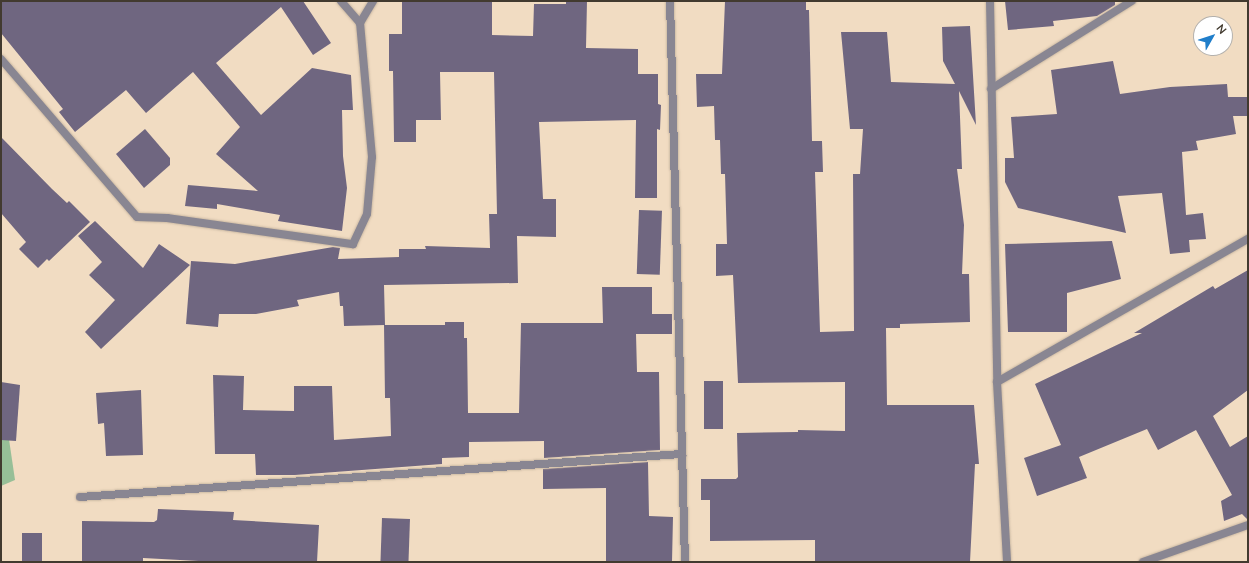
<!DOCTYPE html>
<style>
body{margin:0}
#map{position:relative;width:1249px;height:563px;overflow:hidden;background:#f1dcc2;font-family:Lato,sans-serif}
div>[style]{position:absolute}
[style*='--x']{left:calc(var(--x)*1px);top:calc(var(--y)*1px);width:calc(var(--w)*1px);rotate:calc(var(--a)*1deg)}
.green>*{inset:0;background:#97bf97}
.building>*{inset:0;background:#6f6680;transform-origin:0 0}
.roads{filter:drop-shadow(0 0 1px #cab8a2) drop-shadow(0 0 1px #cab8a2)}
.street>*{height:8px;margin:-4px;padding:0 4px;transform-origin:4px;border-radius:4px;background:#898692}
span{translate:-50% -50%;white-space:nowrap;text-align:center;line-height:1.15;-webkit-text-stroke:4px #fff;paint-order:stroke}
.frame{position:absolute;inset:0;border:2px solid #423a2f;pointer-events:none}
.north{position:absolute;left:1193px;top:16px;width:40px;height:40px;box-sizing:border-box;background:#fff;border:1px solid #b3b0ac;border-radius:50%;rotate:51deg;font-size:11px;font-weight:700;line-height:16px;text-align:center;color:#423a2f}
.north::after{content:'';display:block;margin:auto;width:14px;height:18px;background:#207eca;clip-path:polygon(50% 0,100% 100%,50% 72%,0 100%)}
</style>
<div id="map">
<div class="green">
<div style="clip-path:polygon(1px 385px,15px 480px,1px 486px)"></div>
</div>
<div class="building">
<div style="clip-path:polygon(1px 1px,303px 1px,331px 43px,313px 55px,281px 7px,216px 63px,261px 115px,312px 68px,351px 75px,353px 110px,342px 110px,343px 156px,347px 188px,342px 231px,278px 221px,280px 215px,217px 204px,217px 209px,185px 206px,188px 185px,258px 191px,216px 154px,240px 127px,193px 72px,146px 113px,126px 90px,75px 132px,59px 112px,63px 109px,1px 33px)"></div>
<div style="clip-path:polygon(402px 1px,492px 1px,492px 35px,533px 36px,534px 4px,566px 4px,566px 1px,587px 1px,586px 48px,638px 49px,638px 74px,658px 74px,658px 104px,661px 105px,660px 130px,657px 129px,657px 198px,635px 198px,636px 120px,539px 122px,543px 199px,556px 199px,556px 237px,517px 236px,518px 283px,384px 285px,385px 325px,344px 326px,343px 306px,340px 306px,339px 292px,297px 300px,299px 306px,256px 314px,219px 314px,218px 327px,186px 324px,191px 261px,235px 264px,333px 247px,340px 248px,338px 259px,399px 257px,399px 249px,426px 249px,425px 246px,490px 248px,489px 214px,497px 214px,494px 72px,440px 72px,441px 120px,416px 120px,416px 142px,394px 142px,393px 71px,389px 71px,389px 34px,402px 34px)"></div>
<div style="clip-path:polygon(725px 1px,806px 1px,806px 10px,809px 10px,812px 141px,822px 141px,823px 172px,815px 172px,820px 332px,854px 331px,853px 174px,860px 174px,863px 129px,850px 129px,841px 32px,887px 32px,891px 82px,955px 84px,943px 61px,942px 27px,970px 26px,976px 125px,959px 91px,962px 169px,957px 169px,964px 225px,962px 274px,969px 274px,970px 322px,900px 324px,900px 328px,886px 328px,887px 405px,974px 405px,979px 464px,975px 464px,970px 562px,815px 562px,815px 540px,710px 541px,710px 500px,701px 500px,701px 479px,736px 479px,738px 477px,737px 433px,798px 432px,798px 430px,845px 431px,845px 382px,738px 383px,733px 275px,716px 276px,716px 244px,727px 244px,725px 174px,721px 174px,720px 140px,715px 140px,714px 106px,697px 107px,696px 74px,722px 74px)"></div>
<div style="clip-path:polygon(1005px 1px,1115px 1px,1115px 5px,1097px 16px,1053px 21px,1054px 26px,1008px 30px)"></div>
<div style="clip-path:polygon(1113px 61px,1120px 94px,1170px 87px,1227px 84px,1228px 97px,1248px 97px,1248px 116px,1233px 116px,1236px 134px,1196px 141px,1198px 150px,1182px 152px,1186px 215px,1203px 213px,1206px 239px,1189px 240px,1190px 252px,1170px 254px,1162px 193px,1118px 196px,1126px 233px,1018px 208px,1005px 182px,1005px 158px,1014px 158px,1011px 117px,1057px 114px,1051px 70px)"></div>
<div style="clip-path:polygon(145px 129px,170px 158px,170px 165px,144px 188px,116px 154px)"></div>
<div style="clip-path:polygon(1px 137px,52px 189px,67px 203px,69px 201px,90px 222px,49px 261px,47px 259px,38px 268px,19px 249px,26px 242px,1px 213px)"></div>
<div style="left:639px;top:210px;width:23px;height:64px;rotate:2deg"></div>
<div style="clip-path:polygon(95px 221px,143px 268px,159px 244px,190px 265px,101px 349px,85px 332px,115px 300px,89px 275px,102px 262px,78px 236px)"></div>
<div style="clip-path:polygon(1112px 241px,1121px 279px,1067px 293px,1067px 332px,1008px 332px,1005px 244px)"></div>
<div style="clip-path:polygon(1248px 270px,1248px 390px,1213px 416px,1230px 447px,1248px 436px,1248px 520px,1242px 514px,1224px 521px,1221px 501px,1232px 495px,1196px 430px,1158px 450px,1147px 429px,1079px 457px,1087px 478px,1037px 496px,1024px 458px,1061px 445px,1035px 384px,1142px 333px,1134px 333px,1213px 286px,1215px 289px)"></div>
<div style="clip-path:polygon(602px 287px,652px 287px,652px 314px,672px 314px,672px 334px,636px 334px,637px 372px,659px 372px,660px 450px,544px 458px,544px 441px,469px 442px,469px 457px,442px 458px,442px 464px,295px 475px,256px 475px,255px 454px,215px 454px,213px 375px,244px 376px,243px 410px,294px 411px,294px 386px,332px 386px,334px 440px,391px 436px,390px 398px,385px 398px,384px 325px,445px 325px,445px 322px,464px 322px,464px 338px,467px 338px,468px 413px,519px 413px,521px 323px,603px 323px)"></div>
<div style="left:704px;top:381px;width:19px;height:48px"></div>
<div style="clip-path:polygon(1px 382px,20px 385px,16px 441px,1px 440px)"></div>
<div style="clip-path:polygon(141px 390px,143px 455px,106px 456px,104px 423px,98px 424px,96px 393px)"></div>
<div style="clip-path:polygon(648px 462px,649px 516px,673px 517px,672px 562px,606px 562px,606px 488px,543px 489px,543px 469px)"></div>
<div style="clip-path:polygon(158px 509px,234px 512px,233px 520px,319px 525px,317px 562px,217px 562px,143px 558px,143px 562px,82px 562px,82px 521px,154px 522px,157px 520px)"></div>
<div style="left:382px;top:518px;width:28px;height:44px;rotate:2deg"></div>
<div style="left:22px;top:533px;width:20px;height:29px"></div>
</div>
<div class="roads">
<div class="street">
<div style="--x:670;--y:1;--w:561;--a:88.47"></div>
<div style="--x:990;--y:1;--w:381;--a:88.9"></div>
<div style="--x:997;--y:382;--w:180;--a:86.8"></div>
<div style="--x:360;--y:23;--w:26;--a:-59"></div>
<div style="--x:1;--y:59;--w:208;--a:49.3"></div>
<div style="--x:137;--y:217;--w:30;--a:2"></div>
<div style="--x:167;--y:218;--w:188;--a:8"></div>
<div style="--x:353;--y:244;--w:33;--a:-65"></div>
<div style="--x:367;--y:214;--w:57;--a:-85"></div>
<div style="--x:372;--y:157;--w:135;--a:-95.1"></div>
<div style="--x:360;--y:23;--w:29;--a:-131"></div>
<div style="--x:991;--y:89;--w:166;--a:-32"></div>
<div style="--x:997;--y:382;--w:289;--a:-29.7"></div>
<div style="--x:80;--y:497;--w:604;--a:-4.09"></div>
<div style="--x:1143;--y:562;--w:111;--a:-19.4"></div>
</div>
</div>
<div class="frame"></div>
<div class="north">N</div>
</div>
